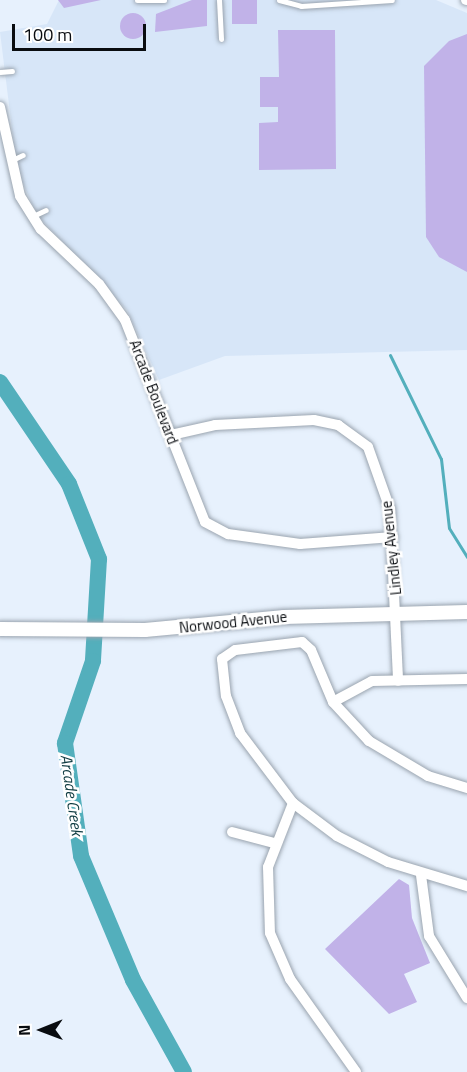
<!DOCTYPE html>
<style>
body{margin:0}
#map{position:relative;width:467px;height:1072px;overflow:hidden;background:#e7f1fd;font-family:"Titillium Web",sans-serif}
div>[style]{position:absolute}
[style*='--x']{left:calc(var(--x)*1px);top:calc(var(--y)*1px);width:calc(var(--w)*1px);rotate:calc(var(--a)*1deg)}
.built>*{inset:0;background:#d7e6f8}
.green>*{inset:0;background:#c1b2e8;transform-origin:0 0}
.round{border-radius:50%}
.stream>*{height:3px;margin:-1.5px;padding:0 1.5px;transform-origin:1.5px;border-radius:1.5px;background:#53afbc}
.river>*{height:16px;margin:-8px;padding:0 8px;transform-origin:8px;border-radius:8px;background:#53afbc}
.roads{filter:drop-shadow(0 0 2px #9aa4af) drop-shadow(0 0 2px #9aa4af)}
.lane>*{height:5px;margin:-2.5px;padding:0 2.5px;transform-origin:2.5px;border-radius:2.5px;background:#fff}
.street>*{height:10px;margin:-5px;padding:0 5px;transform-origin:5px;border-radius:5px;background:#fff}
.secondary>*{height:14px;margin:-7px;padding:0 7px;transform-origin:7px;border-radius:7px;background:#fff}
span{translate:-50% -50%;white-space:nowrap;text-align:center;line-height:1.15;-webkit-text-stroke:5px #fff;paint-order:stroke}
.street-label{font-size:15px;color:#090c10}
.water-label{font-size:16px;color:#0f3b41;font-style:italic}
.north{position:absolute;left:12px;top:1000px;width:60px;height:60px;-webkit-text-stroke:4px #fff;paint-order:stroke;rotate:269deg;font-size:16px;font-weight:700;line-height:24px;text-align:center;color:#090c10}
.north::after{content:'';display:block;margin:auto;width:21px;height:27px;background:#090c10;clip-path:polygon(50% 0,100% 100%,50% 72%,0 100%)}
.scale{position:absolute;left:12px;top:24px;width:134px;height:27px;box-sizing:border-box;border:3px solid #090c10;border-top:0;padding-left:8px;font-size:18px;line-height:21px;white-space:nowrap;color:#090c10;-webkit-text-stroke:4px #fff;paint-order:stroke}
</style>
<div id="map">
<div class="built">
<div style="clip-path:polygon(59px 0,436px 0,467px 13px,467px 350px,225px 356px,159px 380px,127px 310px,37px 215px,17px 170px,0 32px,47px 24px)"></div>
</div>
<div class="green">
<div style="clip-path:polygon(58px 0,101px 0,64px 8px)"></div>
<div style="clip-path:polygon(192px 0,207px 0,207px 26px,155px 32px,156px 14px)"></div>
<div style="left:232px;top:0;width:25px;height:24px"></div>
<div class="round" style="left:120px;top:13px;width:26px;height:26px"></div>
<div style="clip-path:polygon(278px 30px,335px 30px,336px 169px,259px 170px,259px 123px,278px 122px,278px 107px,260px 107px,260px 77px,279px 77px)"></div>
<div style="clip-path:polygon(467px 34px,467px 272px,439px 257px,426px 237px,424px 66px,449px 41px)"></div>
<div style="clip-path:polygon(399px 879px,409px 885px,412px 918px,430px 963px,404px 974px,417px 1002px,389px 1014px,325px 949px)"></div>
</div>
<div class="stream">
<div style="--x:390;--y:355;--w:116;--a:63.9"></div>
<div style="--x:441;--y:459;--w:69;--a:83.4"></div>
<div style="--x:449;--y:528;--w:34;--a:58"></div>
</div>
<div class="river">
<div style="--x:0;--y:382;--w:123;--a:55.9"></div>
<div style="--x:69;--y:484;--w:81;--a:68.2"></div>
<div style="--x:99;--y:559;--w:102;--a:93.4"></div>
<div style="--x:93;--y:661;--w:87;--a:108.9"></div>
<div style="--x:65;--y:743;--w:114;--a:81.9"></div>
<div style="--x:81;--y:856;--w:134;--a:67.2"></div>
<div style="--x:133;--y:980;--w:105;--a:61"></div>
</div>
<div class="roads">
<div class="lane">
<div style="--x:137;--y:0;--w:27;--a:0"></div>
<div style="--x:219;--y:0;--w:39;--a:87"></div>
<div style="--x:279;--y:0;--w:23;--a:15"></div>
<div style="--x:301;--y:6;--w:91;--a:-3.8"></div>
<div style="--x:0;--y:72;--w:12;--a:-5"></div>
<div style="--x:10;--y:161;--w:14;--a:-25"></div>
<div style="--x:33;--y:216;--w:14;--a:-25"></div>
</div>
<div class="street">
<div style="--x:466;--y:0;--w:1;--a:0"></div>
<div style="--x:0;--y:107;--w:91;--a:77.3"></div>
<div style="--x:20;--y:196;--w:39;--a:58"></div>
<div style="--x:41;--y:229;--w:80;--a:43.5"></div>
<div style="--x:99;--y:284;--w:44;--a:54.2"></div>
<div style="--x:125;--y:320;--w:217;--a:68.4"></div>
<div style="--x:205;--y:522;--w:26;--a:28"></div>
<div style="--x:228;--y:534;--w:73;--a:7.9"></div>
<div style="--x:300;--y:544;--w:93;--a:-4.3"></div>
<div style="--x:171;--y:435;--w:45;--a:-12.8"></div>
<div style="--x:215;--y:425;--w:99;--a:-2.9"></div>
<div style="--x:314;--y:420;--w:25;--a:12"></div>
<div style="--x:338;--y:425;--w:37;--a:36"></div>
<div style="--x:368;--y:447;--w:66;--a:70.5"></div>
<div style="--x:390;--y:509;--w:172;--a:87.3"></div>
<div style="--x:333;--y:702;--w:44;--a:-28.3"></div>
<div style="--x:372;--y:681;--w:95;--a:-1.2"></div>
<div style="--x:467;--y:788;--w:41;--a:-162.9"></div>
<div style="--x:428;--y:776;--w:69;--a:-149.3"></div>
<div style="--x:369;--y:741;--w:53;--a:-132.7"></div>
<div style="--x:333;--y:702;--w:56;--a:-112.9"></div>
<div style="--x:311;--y:650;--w:12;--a:-138"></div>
<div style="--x:302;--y:642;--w:67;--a:173.2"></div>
<div style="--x:235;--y:650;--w:16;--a:145"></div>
<div style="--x:222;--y:659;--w:37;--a:84"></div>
<div style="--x:226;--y:696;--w:40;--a:69"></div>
<div style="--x:240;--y:733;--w:88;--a:52.9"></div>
<div style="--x:293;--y:803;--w:55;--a:36.9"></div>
<div style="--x:337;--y:836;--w:57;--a:27"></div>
<div style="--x:388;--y:862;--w:83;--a:16.9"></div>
<div style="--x:293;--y:803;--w:69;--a:111.3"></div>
<div style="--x:268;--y:867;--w:66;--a:88.3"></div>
<div style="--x:270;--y:933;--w:50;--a:66.5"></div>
<div style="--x:290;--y:979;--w:114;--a:54.6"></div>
<div style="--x:232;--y:832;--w:43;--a:14.7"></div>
<div style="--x:421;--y:875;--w:62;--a:82.5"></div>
<div style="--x:429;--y:936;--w:73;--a:58.5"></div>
</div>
<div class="secondary">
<div style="--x:0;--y:629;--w:145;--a:0.4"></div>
<div style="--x:145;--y:630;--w:140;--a:-5.3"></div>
<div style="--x:284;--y:617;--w:183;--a:-1.6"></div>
</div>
</div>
<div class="street-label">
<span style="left:154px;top:392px;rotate:69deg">Arcade Boulevard</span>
<span style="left:391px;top:548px;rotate:-96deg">Lindley Avenue</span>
<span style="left:233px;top:622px;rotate:-6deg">Norwood Avenue</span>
</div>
<div class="water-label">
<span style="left:72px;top:795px;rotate:82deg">Arcade Creek</span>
</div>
<div class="north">N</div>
<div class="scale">100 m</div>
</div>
